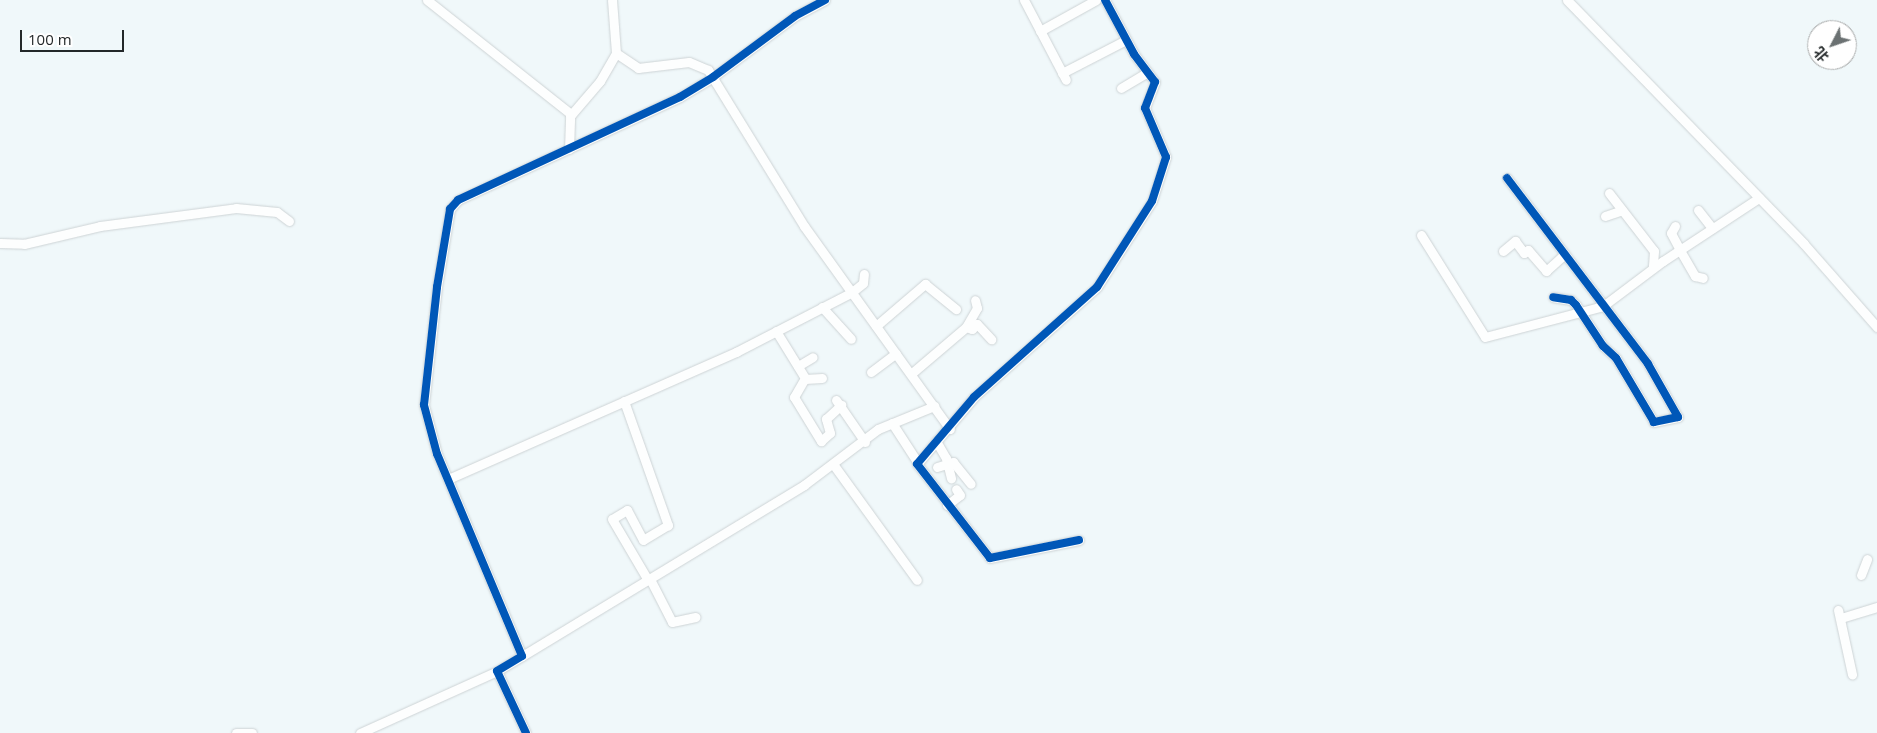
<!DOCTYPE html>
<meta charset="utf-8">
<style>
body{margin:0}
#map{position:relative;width:1877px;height:733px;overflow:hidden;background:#f0f8fa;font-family:"Open Sans","Noto Sans SC",sans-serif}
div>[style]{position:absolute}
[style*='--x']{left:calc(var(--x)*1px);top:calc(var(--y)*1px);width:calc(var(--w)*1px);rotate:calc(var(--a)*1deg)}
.roads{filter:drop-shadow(0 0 1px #cdd3d5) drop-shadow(0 0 1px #cdd3d5)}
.minor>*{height:9px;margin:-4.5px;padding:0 4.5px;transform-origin:4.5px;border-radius:4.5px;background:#fdfefe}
.cycleway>*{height:8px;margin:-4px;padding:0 4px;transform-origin:4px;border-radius:4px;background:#0057b8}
span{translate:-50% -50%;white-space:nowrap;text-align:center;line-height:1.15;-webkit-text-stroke:4px #fff;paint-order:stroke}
.north{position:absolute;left:1807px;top:20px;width:50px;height:50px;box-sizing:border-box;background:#fff;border:1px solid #a7a9a9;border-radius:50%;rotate:229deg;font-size:14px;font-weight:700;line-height:20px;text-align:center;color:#232829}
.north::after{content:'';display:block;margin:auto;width:18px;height:22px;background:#6b7172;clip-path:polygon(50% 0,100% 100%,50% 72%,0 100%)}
.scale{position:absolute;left:20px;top:30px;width:104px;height:22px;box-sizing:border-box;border:2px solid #232829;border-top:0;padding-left:6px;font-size:15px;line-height:18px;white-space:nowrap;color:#232829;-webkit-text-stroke:4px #fff;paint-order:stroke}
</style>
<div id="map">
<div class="roads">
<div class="minor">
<div style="--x:427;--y:0;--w:184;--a:38.4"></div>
<div style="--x:1024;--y:0;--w:90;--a:62.3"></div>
<div style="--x:1567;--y:0;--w:340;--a:45.8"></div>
<div style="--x:1804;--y:244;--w:111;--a:48.7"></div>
<div style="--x:1040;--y:31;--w:64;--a:-29"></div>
<div style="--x:616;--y:53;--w:27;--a:34"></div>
<div style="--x:638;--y:68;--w:51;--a:-6.7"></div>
<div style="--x:689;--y:62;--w:21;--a:23"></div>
<div style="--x:708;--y:70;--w:183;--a:58.4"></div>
<div style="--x:804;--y:226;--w:250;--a:54.3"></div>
<div style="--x:1062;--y:73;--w:72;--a:-27.3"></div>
<div style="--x:1121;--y:88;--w:31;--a:-31"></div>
<div style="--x:569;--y:149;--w:33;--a:-88"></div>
<div style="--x:570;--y:116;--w:46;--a:-49.4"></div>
<div style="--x:600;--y:81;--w:32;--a:-60"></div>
<div style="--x:616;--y:53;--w:53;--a:-94.3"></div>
<div style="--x:1507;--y:178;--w:233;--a:52.8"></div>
<div style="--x:1648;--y:364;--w:61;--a:60.5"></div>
<div style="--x:1678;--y:417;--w:25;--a:168"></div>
<div style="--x:1654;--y:422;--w:74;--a:-120.7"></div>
<div style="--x:1616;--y:358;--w:18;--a:-137"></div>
<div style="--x:1603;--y:346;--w:49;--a:-123.4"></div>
<div style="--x:1576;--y:305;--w:7;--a:-135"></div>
<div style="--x:1571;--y:300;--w:18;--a:-171"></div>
<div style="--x:1609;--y:193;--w:73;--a:52.2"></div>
<div style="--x:1654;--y:251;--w:16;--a:94"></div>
<div style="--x:1698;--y:210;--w:23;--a:52"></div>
<div style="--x:1605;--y:216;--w:18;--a:-19"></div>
<div style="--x:1675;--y:226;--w:8;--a:120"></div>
<div style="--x:1671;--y:233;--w:21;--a:62"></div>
<div style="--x:1681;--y:252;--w:28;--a:60"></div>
<div style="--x:1695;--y:276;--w:8;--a:14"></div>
<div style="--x:1421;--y:235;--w:120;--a:57.9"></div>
<div style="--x:1485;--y:337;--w:122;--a:-14.7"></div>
<div style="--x:1603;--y:306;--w:75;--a:-36.9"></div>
<div style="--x:1663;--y:261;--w:115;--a:-33.3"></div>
<div style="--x:0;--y:243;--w:24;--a:2"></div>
<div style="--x:24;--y:244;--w:78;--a:-13.3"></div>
<div style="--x:100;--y:226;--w:137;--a:-7.5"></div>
<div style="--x:236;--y:208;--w:41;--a:5.6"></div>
<div style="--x:277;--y:212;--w:15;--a:37"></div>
<div style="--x:1503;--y:251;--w:16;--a:-40"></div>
<div style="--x:1515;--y:241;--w:15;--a:53"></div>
<div style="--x:1524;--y:253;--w:5;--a:-37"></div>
<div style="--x:1528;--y:250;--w:28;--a:49"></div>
<div style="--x:1546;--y:271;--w:24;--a:-42"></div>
<div style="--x:822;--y:307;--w:43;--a:47.8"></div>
<div style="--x:876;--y:326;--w:65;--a:-40.6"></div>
<div style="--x:925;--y:284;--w:40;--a:39"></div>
<div style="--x:966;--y:327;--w:22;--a:-60"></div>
<div style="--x:977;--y:308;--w:8;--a:-104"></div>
<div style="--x:776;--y:331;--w:55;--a:58.3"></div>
<div style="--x:805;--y:378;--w:22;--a:120"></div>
<div style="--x:794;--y:397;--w:52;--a:58.5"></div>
<div style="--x:821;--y:441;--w:12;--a:-42"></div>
<div style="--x:830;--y:433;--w:15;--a:-106"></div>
<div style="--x:826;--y:419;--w:21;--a:-43"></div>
<div style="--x:798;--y:366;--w:17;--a:-31"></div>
<div style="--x:871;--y:372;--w:31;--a:-37"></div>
<div style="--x:912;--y:373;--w:71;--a:-40.4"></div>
<div style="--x:966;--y:327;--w:6;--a:18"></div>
<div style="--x:972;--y:329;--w:7;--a:-45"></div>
<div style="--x:977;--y:324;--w:21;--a:47"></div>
<div style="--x:805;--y:379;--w:17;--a:-3"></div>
<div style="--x:836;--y:400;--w:51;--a:55.4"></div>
<div style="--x:624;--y:401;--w:132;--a:70.5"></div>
<div style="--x:668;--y:525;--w:29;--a:149"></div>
<div style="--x:643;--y:540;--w:34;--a:-118"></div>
<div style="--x:627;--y:510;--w:17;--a:149"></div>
<div style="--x:612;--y:519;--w:71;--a:59.5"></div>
<div style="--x:892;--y:423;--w:48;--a:57"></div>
<div style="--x:936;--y:441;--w:20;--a:60"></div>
<div style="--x:946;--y:458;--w:21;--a:76"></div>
<div style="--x:833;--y:464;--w:143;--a:54.1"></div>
<div style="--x:937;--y:467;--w:17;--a:-17"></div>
<div style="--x:953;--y:462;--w:28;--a:51"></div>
<div style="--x:448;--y:479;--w:315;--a:-23.8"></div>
<div style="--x:736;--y:352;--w:131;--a:-27.3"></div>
<div style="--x:852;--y:292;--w:14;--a:-39"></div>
<div style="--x:863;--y:283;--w:9;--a:-84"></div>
<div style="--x:947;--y:505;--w:16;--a:-38"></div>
<div style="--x:960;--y:495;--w:7;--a:-124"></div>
<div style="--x:1079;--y:540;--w:91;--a:168.6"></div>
<div style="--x:990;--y:558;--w:119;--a:-127.8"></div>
<div style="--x:917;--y:464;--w:88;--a:-49.6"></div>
<div style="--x:974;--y:397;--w:165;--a:-41.8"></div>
<div style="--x:1097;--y:287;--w:102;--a:-57.4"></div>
<div style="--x:1152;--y:201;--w:46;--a:-72.3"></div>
<div style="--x:1166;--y:157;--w:53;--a:-113.2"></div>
<div style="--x:1145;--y:108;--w:28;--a:-69"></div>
<div style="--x:1155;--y:82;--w:35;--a:-127"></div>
<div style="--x:1134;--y:54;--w:61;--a:-118.2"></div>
<div style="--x:1861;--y:575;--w:17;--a:-69"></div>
<div style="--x:650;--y:579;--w:48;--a:62.9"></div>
<div style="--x:672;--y:622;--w:24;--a:-12"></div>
<div style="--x:1838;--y:610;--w:66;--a:77.7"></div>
<div style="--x:1841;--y:618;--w:38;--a:-17"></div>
<div style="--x:522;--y:656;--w:330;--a:-31.2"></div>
<div style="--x:804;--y:485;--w:93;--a:-37.1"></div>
<div style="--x:878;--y:429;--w:61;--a:-22.3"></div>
<div style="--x:236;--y:733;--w:16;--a:0"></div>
<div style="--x:360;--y:733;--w:150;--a:-24.3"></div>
<div style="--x:526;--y:733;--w:68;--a:-115.1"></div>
<div style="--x:497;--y:671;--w:29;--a:-31"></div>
<div style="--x:522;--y:656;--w:219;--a:-112.8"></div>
<div style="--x:437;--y:454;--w:51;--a:-104.9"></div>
<div style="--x:424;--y:405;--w:119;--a:-83.7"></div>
<div style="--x:437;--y:287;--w:79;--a:-80.5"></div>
<div style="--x:450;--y:209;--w:12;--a:-48"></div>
<div style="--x:458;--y:200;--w:245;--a:-24.9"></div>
<div style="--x:680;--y:97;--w:39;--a:-31"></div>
<div style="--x:713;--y:77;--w:102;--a:-36.6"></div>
<div style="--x:795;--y:16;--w:34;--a:-28"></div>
</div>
</div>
<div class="cycleway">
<div style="--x:1507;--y:178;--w:233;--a:52.8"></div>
<div style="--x:1648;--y:364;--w:61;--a:60.5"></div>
<div style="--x:1678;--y:417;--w:25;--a:168"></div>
<div style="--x:1654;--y:422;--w:74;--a:-120.7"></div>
<div style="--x:1616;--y:358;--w:18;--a:-137"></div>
<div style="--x:1603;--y:346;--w:49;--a:-123.4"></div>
<div style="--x:1576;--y:305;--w:7;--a:-135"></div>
<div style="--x:1571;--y:300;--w:18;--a:-171"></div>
<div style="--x:1079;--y:540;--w:91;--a:168.6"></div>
<div style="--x:990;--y:558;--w:119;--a:-127.8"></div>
<div style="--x:917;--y:464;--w:88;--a:-49.6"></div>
<div style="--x:974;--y:397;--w:165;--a:-41.8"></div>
<div style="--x:1097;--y:287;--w:102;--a:-57.4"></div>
<div style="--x:1152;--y:201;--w:46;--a:-72.3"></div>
<div style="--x:1166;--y:157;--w:53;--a:-113.2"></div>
<div style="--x:1145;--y:108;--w:28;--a:-69"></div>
<div style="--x:1155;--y:82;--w:35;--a:-127"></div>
<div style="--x:1134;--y:54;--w:61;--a:-118.2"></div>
<div style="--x:526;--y:733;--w:68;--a:-115.1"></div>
<div style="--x:497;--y:671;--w:29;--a:-31"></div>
<div style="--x:522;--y:656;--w:219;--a:-112.8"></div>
<div style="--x:437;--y:454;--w:51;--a:-104.9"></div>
<div style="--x:424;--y:405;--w:119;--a:-83.7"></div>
<div style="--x:437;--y:287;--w:79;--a:-80.5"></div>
<div style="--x:450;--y:209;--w:12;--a:-48"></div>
<div style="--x:458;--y:200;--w:245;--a:-24.9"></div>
<div style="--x:680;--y:97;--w:39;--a:-31"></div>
<div style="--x:713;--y:77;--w:102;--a:-36.6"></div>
<div style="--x:795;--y:16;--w:34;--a:-28"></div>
</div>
<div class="north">北</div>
<div class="scale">100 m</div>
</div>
